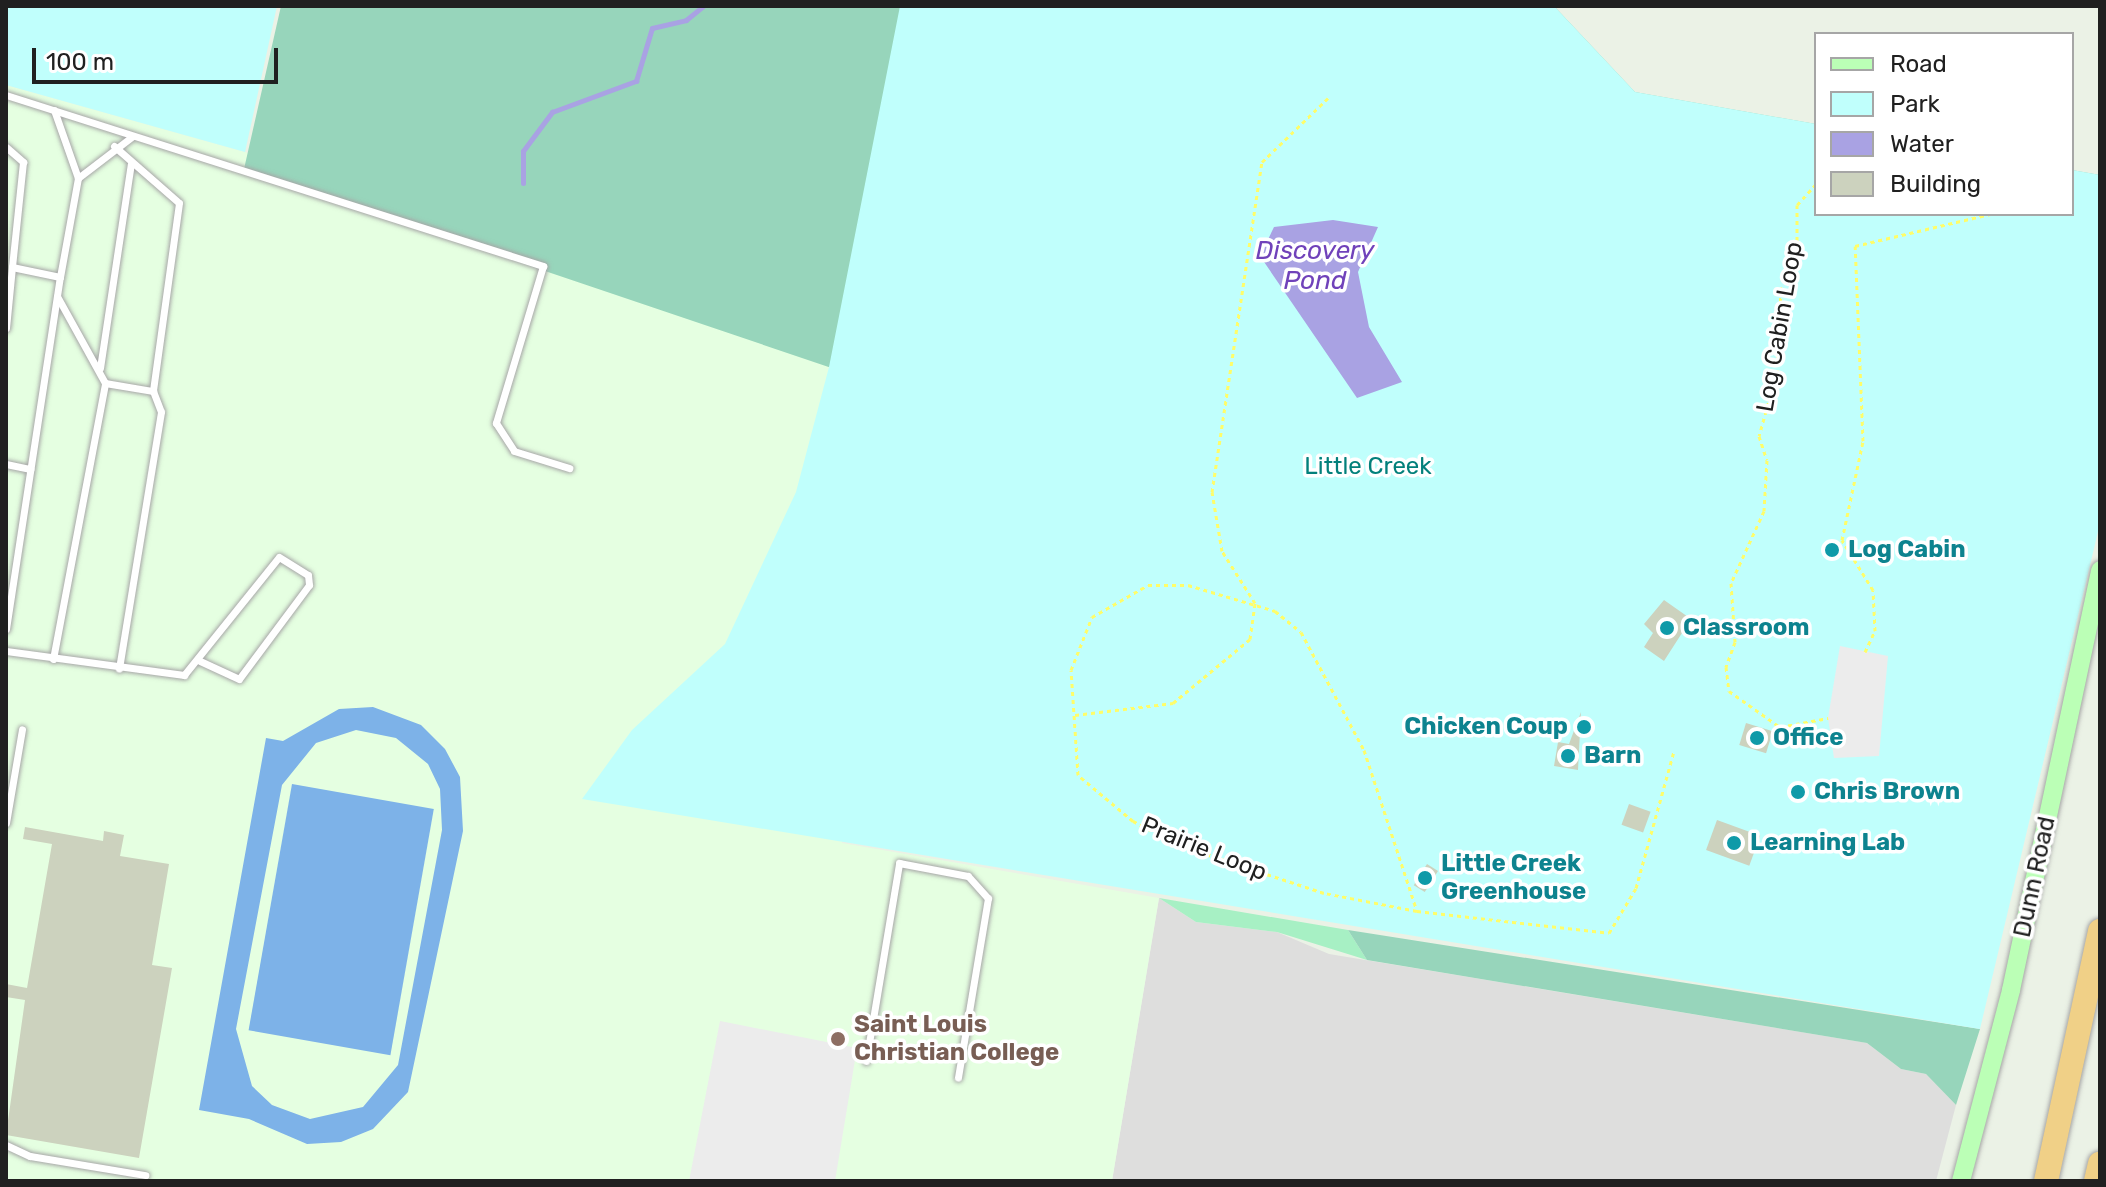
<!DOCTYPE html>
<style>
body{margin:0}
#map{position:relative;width:2106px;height:1187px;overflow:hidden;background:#ebf2e6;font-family:Rubik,sans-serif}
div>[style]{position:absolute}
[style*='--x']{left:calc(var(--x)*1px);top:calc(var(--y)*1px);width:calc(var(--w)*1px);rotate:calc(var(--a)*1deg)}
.residential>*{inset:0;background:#dededd}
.education>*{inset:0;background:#e5ffe1}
.grass>*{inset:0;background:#a7f0c4}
.forest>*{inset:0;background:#97d5bb}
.park>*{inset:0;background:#c0fffc}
.pitch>*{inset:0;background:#7db2e8;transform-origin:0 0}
.parking>*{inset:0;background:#ececec}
.water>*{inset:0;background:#a9a2e3}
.stream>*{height:5px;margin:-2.5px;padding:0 2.5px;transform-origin:2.5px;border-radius:2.5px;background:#a9a2e3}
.building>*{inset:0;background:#ccd2be;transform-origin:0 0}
.path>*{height:3px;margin-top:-1.5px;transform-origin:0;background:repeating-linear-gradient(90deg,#fffd69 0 4px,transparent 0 8px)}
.roads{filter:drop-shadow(0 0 2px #a7a7a7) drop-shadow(0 0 2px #a7a7a7)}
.lane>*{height:7px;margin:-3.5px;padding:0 3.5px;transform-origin:3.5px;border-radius:3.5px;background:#fff}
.secondary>*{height:18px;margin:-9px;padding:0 9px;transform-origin:9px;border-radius:9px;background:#bbffb6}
.highway>*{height:24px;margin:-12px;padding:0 12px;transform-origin:12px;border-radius:12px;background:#f0d087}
.dots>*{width:22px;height:22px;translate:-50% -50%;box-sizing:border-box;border:4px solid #fff;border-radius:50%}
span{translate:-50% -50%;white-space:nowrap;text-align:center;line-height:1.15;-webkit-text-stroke:7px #fff;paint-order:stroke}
.street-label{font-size:24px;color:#202020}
.park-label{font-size:24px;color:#03807b}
.culture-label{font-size:24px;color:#0d838f;font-weight:700}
.left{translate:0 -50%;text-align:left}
.right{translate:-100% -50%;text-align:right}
.education-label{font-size:24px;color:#785e54;font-weight:700}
.water-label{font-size:26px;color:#7042ba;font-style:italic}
.frame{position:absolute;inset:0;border:8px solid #202020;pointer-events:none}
.legend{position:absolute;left:1814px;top:32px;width:260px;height:184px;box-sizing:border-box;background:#fff;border:2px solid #a6a6a6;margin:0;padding:10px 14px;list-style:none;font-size:24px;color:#202020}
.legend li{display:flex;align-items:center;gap:16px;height:40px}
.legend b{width:40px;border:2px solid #a6a6a6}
.scale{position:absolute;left:32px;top:48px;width:246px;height:36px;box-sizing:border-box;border:4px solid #202020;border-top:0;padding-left:10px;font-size:24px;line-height:28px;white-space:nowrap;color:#202020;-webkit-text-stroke:6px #fff;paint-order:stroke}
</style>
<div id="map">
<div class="residential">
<div style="clip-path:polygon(1159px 898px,1196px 922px,1277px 932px,1329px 954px,1867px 1043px,1901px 1069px,1926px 1074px,1956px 1105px,1936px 1181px,1112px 1181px)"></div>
</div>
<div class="education">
<div style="clip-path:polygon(6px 85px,245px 152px,875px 360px,842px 843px,1159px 898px,1112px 1181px,6px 1181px)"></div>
</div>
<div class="grass">
<div style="clip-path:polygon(1159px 898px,1348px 930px,1367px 960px,1277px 932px,1196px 922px)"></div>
</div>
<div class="forest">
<div style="clip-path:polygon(281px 6px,1554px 6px,1635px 92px,1816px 124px,1816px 214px,2072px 214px,2072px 170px,2100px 175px,2100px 289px,873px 382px,244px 169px)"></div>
<div style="clip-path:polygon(1348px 930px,1980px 1029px,1956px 1105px,1926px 1074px,1901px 1069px,1867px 1043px,1367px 960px)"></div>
</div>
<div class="park">
<div style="clip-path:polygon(6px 6px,277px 6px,245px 152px,6px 85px)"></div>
<div style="clip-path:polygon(900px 6px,1554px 6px,1635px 92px,1816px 124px,1816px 214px,2072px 214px,2072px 170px,2100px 175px,2100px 523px,1980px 1029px,582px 799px,632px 730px,725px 644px,796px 492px,829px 367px)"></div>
</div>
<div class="pitch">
<div style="clip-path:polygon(evenodd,373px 707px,421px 725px,445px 749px,460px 777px,463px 831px,408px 1092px,373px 1129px,341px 1142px,307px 1144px,249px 1119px,199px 1110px,266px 738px,283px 741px,339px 709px,373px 707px,356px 730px,396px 738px,428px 764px,440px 789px,442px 830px,398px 1065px,363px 1107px,310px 1119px,272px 1105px,252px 1086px,236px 1029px,282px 785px,316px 743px,356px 730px)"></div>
<div style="left:292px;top:784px;width:144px;height:250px;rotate:10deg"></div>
</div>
<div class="parking">
<div style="clip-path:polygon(1840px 646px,1888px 656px,1879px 756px,1834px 758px,1828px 718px)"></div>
<div style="clip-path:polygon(720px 1021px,857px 1048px,835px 1181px,689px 1181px)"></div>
</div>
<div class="water">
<div style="clip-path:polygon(1333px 220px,1378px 227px,1358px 272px,1369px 327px,1402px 382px,1357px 398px,1260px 256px,1274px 227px)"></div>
</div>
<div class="stream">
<div style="--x:523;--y:183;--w:32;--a:-90"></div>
<div style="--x:523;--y:151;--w:49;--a:-53.4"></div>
<div style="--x:552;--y:112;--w:90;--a:-20.3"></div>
<div style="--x:636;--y:81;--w:55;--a:-73.2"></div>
<div style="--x:652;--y:28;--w:35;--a:-13"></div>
<div style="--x:686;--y:20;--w:22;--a:-39"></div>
</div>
<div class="building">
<div style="clip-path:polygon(1664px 600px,1691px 619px,1664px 661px,1644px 647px,1653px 633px,1644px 624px)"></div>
<div style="clip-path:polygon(1581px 712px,1578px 770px,1554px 766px,1558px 742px,1569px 744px)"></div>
<div style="left:1746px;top:723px;width:28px;height:23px;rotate:17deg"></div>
<div style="left:1629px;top:804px;width:23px;height:22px;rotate:20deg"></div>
<div style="left:1717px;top:820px;width:46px;height:32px;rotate:20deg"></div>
<div style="clip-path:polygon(25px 827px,103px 841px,104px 831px,124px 835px,120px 856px,169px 864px,152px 965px,172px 968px,139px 1158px,6px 1135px,25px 1000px,6px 997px,6px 984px,27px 988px,52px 844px,23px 839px)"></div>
<div style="left:1427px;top:864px;width:13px;height:25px;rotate:32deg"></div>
</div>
<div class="path">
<div style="--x:1816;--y:184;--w:28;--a:132"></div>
<div style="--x:1797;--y:205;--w:45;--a:90"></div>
<div style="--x:1797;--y:250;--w:43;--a:111.8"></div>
<div style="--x:1781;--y:290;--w:82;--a:92.8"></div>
<div style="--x:1777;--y:372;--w:66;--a:105.7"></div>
<div style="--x:1759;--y:436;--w:25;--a:72"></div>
<div style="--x:1767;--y:460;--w:51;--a:93.4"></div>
<div style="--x:1764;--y:511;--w:79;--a:114.6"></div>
<div style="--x:1731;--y:583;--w:59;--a:86.1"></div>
<div style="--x:1735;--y:642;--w:27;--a:110"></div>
<div style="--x:1726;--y:667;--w:24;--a:83"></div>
<div style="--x:1729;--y:691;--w:62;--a:35.2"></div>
<div style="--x:1780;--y:727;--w:49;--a:-10.6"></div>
<div style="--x:1865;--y:652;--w:23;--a:-65"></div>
<div style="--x:1875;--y:631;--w:41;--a:-92.8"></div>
<div style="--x:1873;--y:590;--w:59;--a:-121.8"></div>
<div style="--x:1842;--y:540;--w:101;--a:-78"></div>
<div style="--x:1863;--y:441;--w:195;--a:-92.3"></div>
<div style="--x:1855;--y:246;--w:139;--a:-13.3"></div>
<div style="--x:1075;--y:715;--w:99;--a:-7"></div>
<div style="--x:1173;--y:703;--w:100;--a:-39.7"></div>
<div style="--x:1250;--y:639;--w:36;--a:-82"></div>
<div style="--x:1255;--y:603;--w:62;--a:-122.4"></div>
<div style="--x:1222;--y:551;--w:60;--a:-99.6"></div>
<div style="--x:1212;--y:492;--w:334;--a:-81.4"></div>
<div style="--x:1262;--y:162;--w:92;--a:-44.1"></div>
<div style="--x:1417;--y:911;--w:95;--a:-169"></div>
<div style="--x:1324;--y:893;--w:153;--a:-161.7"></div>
<div style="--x:1179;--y:845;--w:52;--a:-152.4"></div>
<div style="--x:1133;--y:821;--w:72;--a:-140.1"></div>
<div style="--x:1078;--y:775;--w:105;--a:-93.8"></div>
<div style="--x:1071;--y:670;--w:57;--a:-68.4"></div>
<div style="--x:1092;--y:617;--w:64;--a:-29.7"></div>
<div style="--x:1148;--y:585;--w:40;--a:0"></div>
<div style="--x:1188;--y:585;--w:91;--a:16.6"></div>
<div style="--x:1275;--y:611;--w:33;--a:39"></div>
<div style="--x:1301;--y:632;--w:134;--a:61.9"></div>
<div style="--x:1364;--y:750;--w:169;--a:71.8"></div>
<div style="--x:1417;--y:911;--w:193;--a:6.5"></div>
<div style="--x:1609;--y:933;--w:52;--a:-59"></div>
<div style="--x:1636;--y:888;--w:142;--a:-74.5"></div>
</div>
<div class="roads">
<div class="lane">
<div style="--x:6;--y:95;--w:564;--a:17.66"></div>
<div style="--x:543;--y:266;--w:164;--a:106.7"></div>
<div style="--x:496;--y:423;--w:33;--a:57"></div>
<div style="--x:514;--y:451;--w:58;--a:17.2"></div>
<div style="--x:54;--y:110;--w:72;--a:70.6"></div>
<div style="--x:78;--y:178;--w:69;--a:-37.4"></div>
<div style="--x:114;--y:146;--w:86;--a:41.2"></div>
<div style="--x:179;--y:203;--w:190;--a:97.9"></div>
<div style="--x:153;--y:391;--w:22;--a:69"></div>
<div style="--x:161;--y:412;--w:260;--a:99.3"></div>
<div style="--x:6;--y:147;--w:23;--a:41"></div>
<div style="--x:23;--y:162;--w:106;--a:96"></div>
<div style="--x:6;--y:328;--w:61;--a:-84.4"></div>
<div style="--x:12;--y:267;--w:49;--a:11.8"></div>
<div style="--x:60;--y:277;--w:101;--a:-79.7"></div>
<div style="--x:100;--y:368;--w:206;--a:-81.4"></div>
<div style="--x:105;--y:383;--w:49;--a:9.5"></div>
<div style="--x:6;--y:464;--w:25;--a:12"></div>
<div style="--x:6;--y:629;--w:356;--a:-81.3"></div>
<div style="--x:6;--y:651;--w:180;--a:7.7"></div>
<div style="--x:184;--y:675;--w:151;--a:-51.2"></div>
<div style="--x:279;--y:557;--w:34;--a:32"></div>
<div style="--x:308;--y:575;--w:10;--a:84"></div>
<div style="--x:309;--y:585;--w:117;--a:126.7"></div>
<div style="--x:239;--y:679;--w:43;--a:-155.2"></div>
<div style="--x:53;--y:659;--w:281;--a:-79.3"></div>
<div style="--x:105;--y:383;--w:99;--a:-118.9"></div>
<div style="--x:6;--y:823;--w:95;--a:-80.3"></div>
<div style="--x:866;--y:1061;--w:201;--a:-80.5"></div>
<div style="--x:899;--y:863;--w:70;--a:10.7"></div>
<div style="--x:968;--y:876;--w:30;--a:48"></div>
<div style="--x:988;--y:898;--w:182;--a:99.5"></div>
<div style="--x:6;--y:1145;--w:26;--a:25"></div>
<div style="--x:30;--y:1156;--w:117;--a:9.4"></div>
</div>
<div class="secondary">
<div style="--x:1961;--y:1181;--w:197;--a:-75.3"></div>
<div style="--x:2011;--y:990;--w:429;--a:-78"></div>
</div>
<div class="highway">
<div style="--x:2046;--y:1181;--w:256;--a:-77.8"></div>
<div style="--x:2096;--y:1181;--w:18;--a:-77"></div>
</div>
</div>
<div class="dots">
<div style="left:1832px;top:550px;background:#0f9aa8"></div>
<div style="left:1667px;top:628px;background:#0f9aa8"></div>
<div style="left:1584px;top:727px;background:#0f9aa8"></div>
<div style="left:1757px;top:738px;background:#0f9aa8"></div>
<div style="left:1568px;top:756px;background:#0f9aa8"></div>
<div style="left:1798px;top:792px;background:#0f9aa8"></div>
<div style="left:1734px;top:843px;background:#0f9aa8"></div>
<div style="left:1425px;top:878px;background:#0f9aa8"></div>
<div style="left:838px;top:1039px;background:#8d6e63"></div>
</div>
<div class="street-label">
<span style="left:1780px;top:327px;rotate:-80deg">Log Cabin Loop</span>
<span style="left:1204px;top:849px;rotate:22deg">Prairie Loop</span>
<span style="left:2035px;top:877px;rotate:-78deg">Dunn Road</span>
</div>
<div class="park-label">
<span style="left:1368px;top:467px">Little Creek</span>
</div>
<div class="culture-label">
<span class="left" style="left:1848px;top:550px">Log Cabin</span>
<span class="left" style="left:1683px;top:628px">Classroom</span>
<span class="right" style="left:1568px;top:727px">Chicken Coup</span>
<span class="left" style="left:1773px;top:738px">Office</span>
<span class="left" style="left:1584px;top:756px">Barn</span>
<span class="left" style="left:1814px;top:792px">Chris Brown</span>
<span class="left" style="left:1750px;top:843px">Learning Lab</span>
<span class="left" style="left:1441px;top:878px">Little Creek<br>Greenhouse</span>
</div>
<div class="education-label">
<span class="left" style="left:854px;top:1039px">Saint Louis<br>Christian College</span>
</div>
<div class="water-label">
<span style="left:1315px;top:266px">Discovery<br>Pond</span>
</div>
<div class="frame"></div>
<ul class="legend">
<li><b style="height:10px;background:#bbffb6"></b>Road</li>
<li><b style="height:22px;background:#c0fffc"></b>Park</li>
<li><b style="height:22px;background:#a9a2e3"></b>Water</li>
<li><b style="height:22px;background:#ccd2be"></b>Building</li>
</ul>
<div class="scale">100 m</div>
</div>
